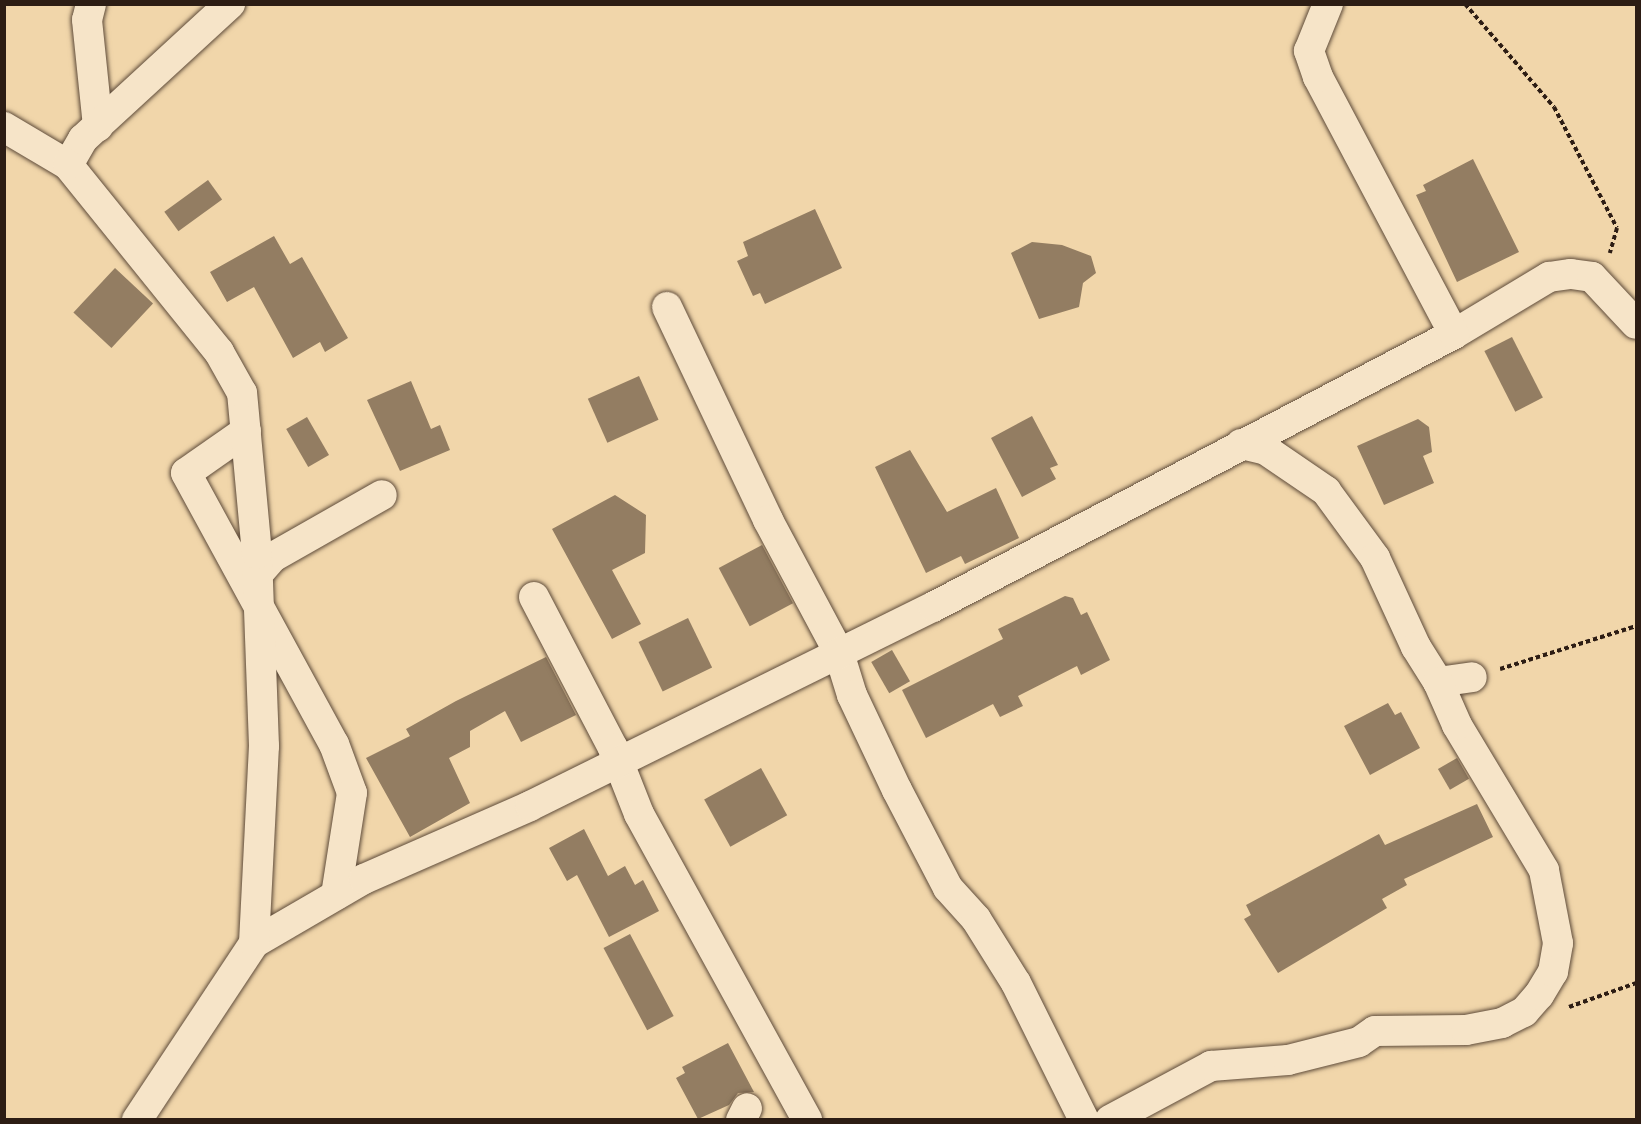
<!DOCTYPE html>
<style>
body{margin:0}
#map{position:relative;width:1641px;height:1124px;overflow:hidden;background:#f1d6aa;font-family:"EB Garamond",serif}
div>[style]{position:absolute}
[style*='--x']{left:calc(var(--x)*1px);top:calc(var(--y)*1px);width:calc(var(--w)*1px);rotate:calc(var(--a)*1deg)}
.building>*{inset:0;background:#937d62;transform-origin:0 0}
.path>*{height:4px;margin-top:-2px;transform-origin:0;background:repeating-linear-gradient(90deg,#2d1d14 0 4.5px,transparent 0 7.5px)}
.roads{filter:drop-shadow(0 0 2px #5e4b3a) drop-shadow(0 0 2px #5e4b3a)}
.street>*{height:30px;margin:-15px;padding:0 15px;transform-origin:15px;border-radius:15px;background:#f6e4c8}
span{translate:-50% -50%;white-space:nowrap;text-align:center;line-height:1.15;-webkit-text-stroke:4.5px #f6e4c8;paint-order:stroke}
.frame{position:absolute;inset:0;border:6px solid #2d1d14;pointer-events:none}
</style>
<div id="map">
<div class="building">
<div style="clip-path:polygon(1473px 159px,1519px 252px,1457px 282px,1416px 195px,1426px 191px,1423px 185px)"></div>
<div style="left:208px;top:180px;width:24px;height:54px;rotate:54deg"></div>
<div style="clip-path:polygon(815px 209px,842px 268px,765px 304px,760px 293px,753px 296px,737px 261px,748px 256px,743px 242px)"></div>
<div style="clip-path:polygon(274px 236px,290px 264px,302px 257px,348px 338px,325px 352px,320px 342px,293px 358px,254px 287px,227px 302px,210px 272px)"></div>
<div style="clip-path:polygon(1032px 242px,1062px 245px,1091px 256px,1096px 273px,1083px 283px,1079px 307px,1039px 319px,1011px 253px)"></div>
<div style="left:115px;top:268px;width:52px;height:61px;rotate:43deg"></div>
<div style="left:1512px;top:337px;width:68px;height:31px;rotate:63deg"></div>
<div style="left:639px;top:376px;width:48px;height:56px;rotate:66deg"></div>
<div style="clip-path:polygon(411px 381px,431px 429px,440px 425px,450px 450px,400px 471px,367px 400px)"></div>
<div style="clip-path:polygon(1032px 416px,1058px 465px,1050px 468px,1056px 479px,1022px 497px,991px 438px)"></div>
<div style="left:307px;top:417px;width:44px;height:24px;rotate:60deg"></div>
<div style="clip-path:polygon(1418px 419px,1429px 427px,1432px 452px,1423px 456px,1434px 483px,1384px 505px,1357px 446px)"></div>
<div style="clip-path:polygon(910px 450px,947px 512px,996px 488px,1019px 538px,965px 564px,961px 556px,926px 573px,875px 467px)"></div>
<div style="clip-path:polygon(615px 495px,646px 515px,645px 553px,612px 570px,641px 624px,612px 639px,552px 529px)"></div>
<div style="left:762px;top:545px;width:66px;height:49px;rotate:62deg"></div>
<div style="clip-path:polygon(1065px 596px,1073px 598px,1081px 615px,1087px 612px,1110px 660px,1081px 675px,1077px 666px,1018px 696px,1023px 706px,1000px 717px,993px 704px,926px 738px,902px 690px,1003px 639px,998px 629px)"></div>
<div style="left:688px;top:618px;width:55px;height:55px;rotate:64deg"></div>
<div style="left:892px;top:650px;width:36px;height:24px;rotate:60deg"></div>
<div style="clip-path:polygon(546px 657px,576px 715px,521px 742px,505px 711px,470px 731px,470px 747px,449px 758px,470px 803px,410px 837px,366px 758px,410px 736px,406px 729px,456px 701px)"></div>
<div style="clip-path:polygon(1388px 703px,1395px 715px,1401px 712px,1420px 748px,1370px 775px,1344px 726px)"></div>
<div style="left:1457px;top:758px;width:24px;height:22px;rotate:60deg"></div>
<div style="left:761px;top:768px;width:54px;height:65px;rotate:61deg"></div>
<div style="clip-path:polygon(1477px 804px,1493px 837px,1404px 879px,1407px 885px,1382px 899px,1387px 908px,1278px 973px,1244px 919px,1251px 915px,1246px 905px,1379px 834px,1385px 845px)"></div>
<div style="clip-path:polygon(584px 829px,608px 876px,625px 866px,635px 885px,643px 880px,659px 911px,609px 937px,577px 875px,567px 881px,549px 848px)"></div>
<div style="left:630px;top:934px;width:93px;height:30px;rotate:62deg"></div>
<div style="clip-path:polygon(728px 1043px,754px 1092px,738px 1093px,729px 1105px,698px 1119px,676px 1078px,685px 1073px,682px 1067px)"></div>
</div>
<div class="path">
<div style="--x:1465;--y:4;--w:136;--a:49.2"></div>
<div style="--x:1554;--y:107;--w:136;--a:62.5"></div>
<div style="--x:1617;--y:228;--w:26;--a:106"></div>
<div style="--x:1500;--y:669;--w:143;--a:-17.5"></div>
<div style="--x:1569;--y:1007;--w:71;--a:-19.7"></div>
</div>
<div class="roads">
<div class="street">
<div style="--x:91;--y:4;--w:16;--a:104"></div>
<div style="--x:87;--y:20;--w:107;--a:84.1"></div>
<div style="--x:4;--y:127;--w:74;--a:30.7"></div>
<div style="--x:667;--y:307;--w:236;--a:64.6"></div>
<div style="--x:768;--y:520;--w:151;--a:61.9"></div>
<div style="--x:839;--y:653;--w:44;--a:72.8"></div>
<div style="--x:852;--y:695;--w:105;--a:64.7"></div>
<div style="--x:897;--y:790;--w:110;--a:62.5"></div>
<div style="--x:948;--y:888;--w:42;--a:47.9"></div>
<div style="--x:976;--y:919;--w:75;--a:58"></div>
<div style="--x:1016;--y:983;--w:153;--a:63.6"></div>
<div style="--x:1454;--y:334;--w:111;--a:-31"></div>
<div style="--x:1549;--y:277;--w:22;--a:-8"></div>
<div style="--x:1571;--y:274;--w:21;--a:8"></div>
<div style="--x:1592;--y:277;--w:64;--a:46.9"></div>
<div style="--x:246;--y:431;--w:73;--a:145"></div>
<div style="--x:186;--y:473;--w:309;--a:61.4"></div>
<div style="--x:334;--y:744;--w:52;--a:69.8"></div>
<div style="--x:352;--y:793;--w:103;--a:98.9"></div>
<div style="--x:1241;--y:444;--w:26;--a:13"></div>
<div style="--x:1266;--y:450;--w:73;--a:34.3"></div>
<div style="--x:1326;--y:491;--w:83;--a:53.8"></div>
<div style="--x:1375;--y:558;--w:98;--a:65.3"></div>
<div style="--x:1416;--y:647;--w:41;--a:57.8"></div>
<div style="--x:1438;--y:682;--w:34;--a:-8"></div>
<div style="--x:258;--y:574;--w:23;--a:-49"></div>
<div style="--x:273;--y:557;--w:125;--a:-29.6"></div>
<div style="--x:534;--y:597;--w:170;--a:62.4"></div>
<div style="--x:613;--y:748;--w:71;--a:68.5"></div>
<div style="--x:639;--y:814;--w:349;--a:61.2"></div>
<div style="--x:254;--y:943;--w:127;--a:-30.2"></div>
<div style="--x:364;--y:879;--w:181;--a:-23.7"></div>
<div style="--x:530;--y:806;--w:449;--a:-26.3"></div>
<div style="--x:933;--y:607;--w:588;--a:-27.65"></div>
<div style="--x:1454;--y:334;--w:291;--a:-117.9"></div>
<div style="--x:1318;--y:77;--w:28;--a:-109"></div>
<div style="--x:1309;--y:51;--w:51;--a:-68"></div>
<div style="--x:137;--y:1120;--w:212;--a:-56.5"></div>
<div style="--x:254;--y:943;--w:197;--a:-87.1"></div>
<div style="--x:264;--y:746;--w:192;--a:-92.1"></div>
<div style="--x:257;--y:554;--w:162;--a:-95.3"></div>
<div style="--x:242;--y:393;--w:47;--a:-119.3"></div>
<div style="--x:219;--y:352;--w:240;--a:-128.9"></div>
<div style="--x:68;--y:165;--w:30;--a:-60"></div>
<div style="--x:83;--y:139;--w:200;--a:-42.6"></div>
<div style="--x:741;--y:1120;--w:13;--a:-63"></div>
<div style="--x:1110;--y:1120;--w:115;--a:-28.1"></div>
<div style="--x:1211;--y:1066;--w:77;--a:-4.5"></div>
<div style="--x:1288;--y:1060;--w:73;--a:-14.2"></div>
<div style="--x:1359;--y:1042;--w:19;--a:-35"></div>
<div style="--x:1375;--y:1031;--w:91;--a:-0.6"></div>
<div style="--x:1466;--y:1030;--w:37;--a:-11"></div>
<div style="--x:1502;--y:1023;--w:25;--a:-27"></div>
<div style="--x:1524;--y:1012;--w:23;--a:-49"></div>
<div style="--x:1539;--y:995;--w:27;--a:-59"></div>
<div style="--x:1553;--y:972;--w:29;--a:-80"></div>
<div style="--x:1558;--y:943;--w:74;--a:-100.9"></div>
<div style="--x:1544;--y:870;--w:169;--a:-121"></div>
<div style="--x:1457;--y:725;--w:47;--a:-113.8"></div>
</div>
</div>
<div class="frame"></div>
</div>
